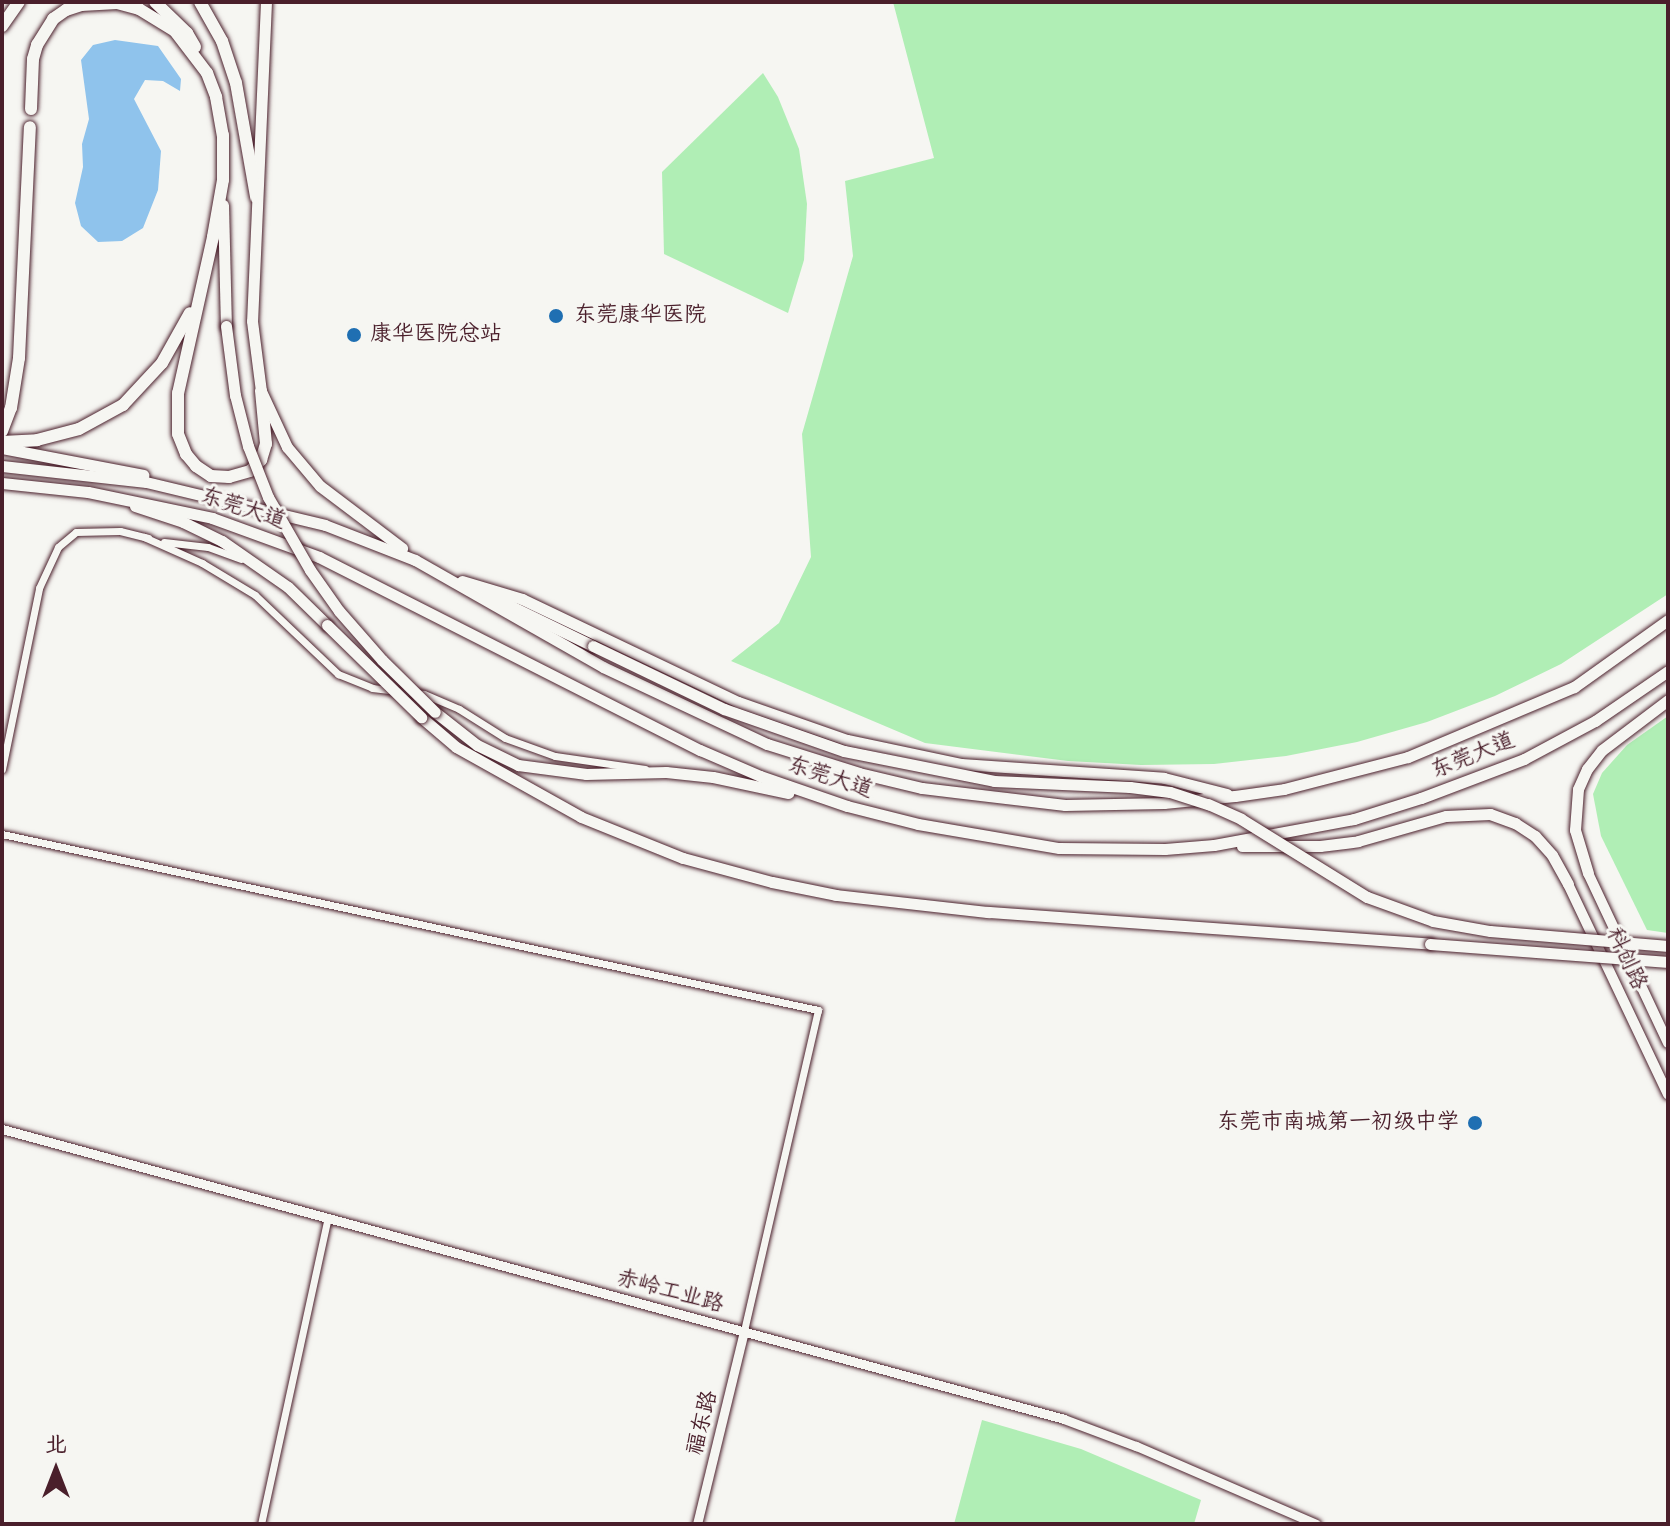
<!DOCTYPE html>
<meta charset="utf-8">
<style>
body{margin:0}
#map{position:relative;width:1670px;height:1526px;overflow:hidden;background:#f6f6f2;font-family:Kalam,"LXGW WenKai TC",sans-serif}
div>[style]{position:absolute}
[style*='--x']{left:calc(var(--x)*1px);top:calc(var(--y)*1px);width:calc(var(--w)*1px);rotate:calc(var(--a)*1deg)}
.green>*{inset:0;background:#b0eeb5}
.water>*{inset:0;background:#8fc3ec}
.roads{filter:drop-shadow(0 0 2px #4a1f2b) drop-shadow(0 0 2px #4a1f2b)}
.minor>*{height:7px;margin:-3.5px;padding:0 3.5px;transform-origin:3.5px;border-radius:3.5px;background:#f6f6f2}
.tertiary>*{height:9px;margin:-4.5px;padding:0 4.5px;transform-origin:4.5px;border-radius:4.5px;background:#f6f6f2}
.secondary>*{height:10px;margin:-5px;padding:0 5px;transform-origin:5px;border-radius:5px;background:#f6f6f2}
.trunk>*{height:11px;margin:-5.5px;padding:0 5.5px;transform-origin:5.5px;border-radius:5.5px;background:#f6f6f2}
.motorway>*{height:12px;margin:-6px;padding:0 6px;transform-origin:6px;border-radius:6px;background:#f6f6f2}
.bridges{filter:drop-shadow(0 0 2px #4a1f2b) drop-shadow(0 0 2px #4a1f2b)}
.trunk-bridge>*{height:11px;margin:-5.5px;padding:0 5.5px;transform-origin:5.5px;border-radius:5.5px;background:#f6f6f2}
.dots>*{width:22px;height:22px;translate:-50% -50%;box-sizing:border-box;border:4px solid #f6f6f2;border-radius:50%}
span{translate:-50% -50%;white-space:nowrap;text-align:center;line-height:1.15;-webkit-text-stroke:6px #f6f6f2;paint-order:stroke}
.poi-label{font-size:22px;color:#4a1f2b}
.left{translate:0 -50%;text-align:left}
.right{translate:-100% -50%;text-align:right}
.street-label{font-size:22px;color:#4a1f2b}
.frame{position:absolute;inset:0;border:4px solid #4a1f2b;pointer-events:none}
.north{position:absolute;left:16px;top:1430px;width:80px;height:80px;-webkit-text-stroke:6px #f6f6f2;paint-order:stroke;rotate:0deg;font-size:22px;font-weight:700;line-height:32px;text-align:center;color:#4a1f2b}
.north::after{content:'';display:block;margin:auto;width:28px;height:36px;background:#4a1f2b;clip-path:polygon(50% 0,100% 100%,50% 72%,0 100%)}
</style>
<div id="map">
<div class="green">
<div style="clip-path:polygon(893px 2px,1668px 2px,1668px 594px,1561px 664px,1495px 696px,1427px 722px,1357px 742px,1286px 756px,1214px 764px,1141px 765px,1068px 761px,925px 743px,731px 661px,779px 623px,811px 557px,802px 434px,853px 256px,845px 181px,934px 158px)"></div>
<div style="clip-path:polygon(763px 73px,778px 97px,799px 149px,807px 204px,804px 260px,788px 313px,664px 254px,662px 172px)"></div>
<div style="clip-path:polygon(1668px 716px,1668px 933px,1647px 930px,1601px 836px,1593px 794px,1602px 773px,1627px 745px)"></div>
<div style="clip-path:polygon(982px 1420px,1081px 1449px,1201px 1500px,1194px 1524px,954px 1524px)"></div>
</div>
<div class="water">
<div style="clip-path:polygon(115px 40px,158px 46px,181px 79px,180px 91px,163px 81px,145px 80px,134px 99px,161px 151px,158px 190px,143px 228px,122px 241px,98px 242px,81px 226px,75px 203px,83px 167px,82px 144px,89px 119px,81px 60px,93px 45px)"></div>
</div>
<div class="roads">
<div class="minor">
<div style="--x:144;--y:537;--w:64;--a:24.1"></div>
<div style="--x:202;--y:563;--w:62;--a:31.1"></div>
<div style="--x:255;--y:595;--w:115;--a:43.6"></div>
<div style="--x:338;--y:674;--w:37;--a:22"></div>
<div style="--x:372;--y:688;--w:52;--a:6.6"></div>
<div style="--x:424;--y:694;--w:38;--a:23"></div>
<div style="--x:459;--y:709;--w:54;--a:32.2"></div>
<div style="--x:505;--y:738;--w:53;--a:19.8"></div>
<div style="--x:555;--y:756;--w:91;--a:8.2"></div>
<div style="--x:164;--y:542;--w:44;--a:6.5"></div>
<div style="--x:208;--y:547;--w:35;--a:20"></div>
<div style="--x:2;--y:769;--w:185;--a:-78.4"></div>
<div style="--x:39;--y:588;--w:45;--a:-65.1"></div>
<div style="--x:58;--y:547;--w:23;--a:-40"></div>
<div style="--x:76;--y:532;--w:44;--a:-1.3"></div>
<div style="--x:120;--y:531;--w:29;--a:14"></div>
<div style="--x:2;--y:834;--w:835;--a:12.17"></div>
<div style="--x:818;--y:1010;--w:329;--a:103"></div>
<div style="--x:261;--y:1524;--w:314;--a:-77.7"></div>
</div>
<div class="tertiary">
<div style="--x:2;--y:1129;--w:1101;--a:15.27"></div>
<div style="--x:1064;--y:1419;--w:77;--a:20.6"></div>
<div style="--x:1136;--y:1446;--w:196;--a:23.4"></div>
<div style="--x:697;--y:1524;--w:199;--a:-76.3"></div>
</div>
<div class="secondary">
<div style="--x:1588;--y:873;--w:188;--a:64.8"></div>
<div style="--x:1568;--y:884;--w:233;--a:64.6"></div>
</div>
<div class="trunk">
<div style="--x:266;--y:2;--w:319;--a:92.5"></div>
<div style="--x:252;--y:321;--w:71;--a:82.7"></div>
<div style="--x:261;--y:391;--w:62;--a:65.1"></div>
<div style="--x:287;--y:447;--w:51;--a:49.8"></div>
<div style="--x:320;--y:486;--w:103;--a:37.1"></div>
<div style="--x:223;--y:205;--w:121;--a:88.6"></div>
<div style="--x:2;--y:448;--w:144;--a:10.8"></div>
<div style="--x:2;--y:466;--w:145;--a:6.3"></div>
<div style="--x:146;--y:482;--w:184;--a:13.5"></div>
<div style="--x:325;--y:525;--w:97;--a:21.3"></div>
<div style="--x:415;--y:560;--w:216;--a:29.6"></div>
<div style="--x:603;--y:667;--w:181;--a:25.2"></div>
<div style="--x:767;--y:744;--w:96;--a:17.5"></div>
<div style="--x:859;--y:773;--w:65;--a:13.4"></div>
<div style="--x:922;--y:788;--w:144;--a:6.8"></div>
<div style="--x:1065;--y:805;--w:99;--a:-1.2"></div>
<div style="--x:1164;--y:803;--w:71;--a:-5.6"></div>
<div style="--x:1235;--y:796;--w:49;--a:-8.1"></div>
<div style="--x:1284;--y:789;--w:128;--a:-14.5"></div>
<div style="--x:1408;--y:757;--w:180;--a:-22.9"></div>
<div style="--x:1574;--y:687;--w:115;--a:-35.5"></div>
<div style="--x:2;--y:483;--w:86;--a:6"></div>
<div style="--x:88;--y:492;--w:127;--a:11.8"></div>
<div style="--x:212;--y:518;--w:114;--a:20"></div>
<div style="--x:319;--y:557;--w:427;--a:26.9"></div>
<div style="--x:700;--y:750;--w:65;--a:23.4"></div>
<div style="--x:760;--y:776;--w:92;--a:19"></div>
<div style="--x:847;--y:806;--w:73;--a:14.2"></div>
<div style="--x:918;--y:824;--w:143;--a:9.7"></div>
<div style="--x:1059;--y:848;--w:106;--a:0.5"></div>
<div style="--x:1165;--y:849;--w:49;--a:-4.7"></div>
<div style="--x:1214;--y:845;--w:142;--a:-10.5"></div>
<div style="--x:1354;--y:819;--w:70;--a:-17.4"></div>
<div style="--x:1421;--y:798;--w:110;--a:-20.7"></div>
<div style="--x:1524;--y:759;--w:81;--a:-28.2"></div>
<div style="--x:1595;--y:721;--w:88;--a:-34.4"></div>
<div style="--x:135;--y:506;--w:51;--a:18.4"></div>
<div style="--x:183;--y:522;--w:43;--a:26"></div>
<div style="--x:222;--y:541;--w:80;--a:34.9"></div>
<div style="--x:288;--y:587;--w:54;--a:44.3"></div>
<div style="--x:462;--y:581;--w:63;--a:16.7"></div>
<div style="--x:522;--y:599;--w:239;--a:25.5"></div>
<div style="--x:738;--y:702;--w:115;--a:19.2"></div>
<div style="--x:847;--y:740;--w:116;--a:11.9"></div>
<div style="--x:961;--y:764;--w:203;--a:3.9"></div>
<div style="--x:1164;--y:778;--w:65;--a:14.3"></div>
<div style="--x:486;--y:594;--w:119;--a:25.9"></div>
<div style="--x:435;--y:712;--w:53;--a:38.2"></div>
<div style="--x:477;--y:745;--w:46;--a:26"></div>
<div style="--x:518;--y:765;--w:69;--a:7.5"></div>
<div style="--x:586;--y:774;--w:80;--a:-1.4"></div>
<div style="--x:666;--y:772;--w:47;--a:6.1"></div>
<div style="--x:713;--y:777;--w:77;--a:12"></div>
<div style="--x:421;--y:717;--w:46;--a:40.6"></div>
<div style="--x:456;--y:747;--w:143;--a:29.2"></div>
<div style="--x:581;--y:817;--w:110;--a:21.9"></div>
<div style="--x:683;--y:858;--w:92;--a:15.1"></div>
<div style="--x:772;--y:882;--w:65;--a:11.5"></div>
<div style="--x:836;--y:895;--w:153;--a:6.4"></div>
<div style="--x:988;--y:912;--w:443;--a:4.1"></div>
<div style="--x:1242;--y:846;--w:78;--a:0"></div>
<div style="--x:1320;--y:846;--w:38;--a:-7"></div>
<div style="--x:1358;--y:841;--w:91;--a:-15.9"></div>
<div style="--x:1446;--y:816;--w:44;--a:-2.6"></div>
<div style="--x:1490;--y:814;--w:27;--a:20"></div>
<div style="--x:1515;--y:823;--w:24;--a:33"></div>
<div style="--x:1535;--y:836;--w:25;--a:48"></div>
<div style="--x:1552;--y:855;--w:33;--a:61"></div>
<div style="--x:1588;--y:873;--w:45;--a:-106.8"></div>
<div style="--x:1575;--y:830;--w:41;--a:-85.8"></div>
<div style="--x:1578;--y:789;--w:22;--a:-66"></div>
<div style="--x:1587;--y:769;--w:24;--a:-52"></div>
<div style="--x:1602;--y:750;--w:83;--a:-37.1"></div>
</div>
<div class="motorway">
<div style="--x:155;--y:2;--w:45;--a:44.1"></div>
<div style="--x:187;--y:33;--w:16;--a:60"></div>
<div style="--x:200;--y:2;--w:45;--a:60.6"></div>
<div style="--x:222;--y:41;--w:44;--a:71.6"></div>
<div style="--x:236;--y:83;--w:116;--a:80"></div>
<div style="--x:2;--y:26;--w:29;--a:-55"></div>
<div style="--x:31;--y:109;--w:50;--a:-87.7"></div>
<div style="--x:33;--y:59;--w:15;--a:-74"></div>
<div style="--x:37;--y:45;--w:31;--a:-58"></div>
<div style="--x:53;--y:19;--w:16;--a:-35"></div>
<div style="--x:66;--y:10;--w:16;--a:-18"></div>
<div style="--x:81;--y:5;--w:36;--a:-3"></div>
<div style="--x:117;--y:3;--w:23;--a:15"></div>
<div style="--x:139;--y:9;--w:42;--a:31.4"></div>
<div style="--x:175;--y:31;--w:53;--a:52.7"></div>
<div style="--x:207;--y:73;--w:26;--a:69"></div>
<div style="--x:216;--y:97;--w:39;--a:80"></div>
<div style="--x:223;--y:135;--w:45;--a:90"></div>
<div style="--x:223;--y:180;--w:58;--a:100"></div>
<div style="--x:213;--y:237;--w:160;--a:102.6"></div>
<div style="--x:178;--y:393;--w:41;--a:90"></div>
<div style="--x:178;--y:434;--w:22;--a:68"></div>
<div style="--x:186;--y:454;--w:16;--a:50"></div>
<div style="--x:196;--y:466;--w:18;--a:34"></div>
<div style="--x:211;--y:476;--w:18;--a:3"></div>
<div style="--x:229;--y:477;--w:22;--a:-16"></div>
<div style="--x:250;--y:471;--w:16;--a:-45"></div>
<div style="--x:261;--y:460;--w:17;--a:-73"></div>
<div style="--x:266;--y:444;--w:53;--a:-95.4"></div>
<div style="--x:2;--y:431;--w:25;--a:-69"></div>
<div style="--x:11;--y:408;--w:51;--a:-80.9"></div>
<div style="--x:19;--y:358;--w:231;--a:-87.3"></div>
<div style="--x:2;--y:442;--w:35;--a:-3"></div>
<div style="--x:37;--y:440;--w:43;--a:-14.7"></div>
<div style="--x:79;--y:429;--w:50;--a:-28.6"></div>
<div style="--x:123;--y:405;--w:57;--a:-47.1"></div>
<div style="--x:162;--y:363;--w:57;--a:-60.8"></div>
</div>
</div>
<div class="bridges">
<div class="trunk-bridge">
<div style="--x:226;--y:326;--w:70;--a:82.6"></div>
<div style="--x:235;--y:395;--w:53;--a:75.7"></div>
<div style="--x:248;--y:446;--w:55;--a:68.6"></div>
<div style="--x:268;--y:497;--w:84;--a:60.1"></div>
<div style="--x:310;--y:570;--w:50;--a:54.7"></div>
<div style="--x:339;--y:611;--w:65;--a:48.7"></div>
<div style="--x:382;--y:660;--w:74;--a:44.5"></div>
<div style="--x:327;--y:625;--w:132;--a:44.4"></div>
<div style="--x:593;--y:646;--w:145;--a:25.7"></div>
<div style="--x:724;--y:709;--w:127;--a:19.3"></div>
<div style="--x:844;--y:751;--w:153;--a:11.3"></div>
<div style="--x:994;--y:781;--w:136;--a:2.5"></div>
<div style="--x:1130;--y:787;--w:40;--a:7.1"></div>
<div style="--x:1170;--y:792;--w:40;--a:18"></div>
<div style="--x:1208;--y:804;--w:36;--a:24"></div>
<div style="--x:1241;--y:819;--w:148;--a:31.8"></div>
<div style="--x:1367;--y:897;--w:70;--a:20"></div>
<div style="--x:1433;--y:921;--w:58;--a:10"></div>
<div style="--x:1490;--y:931;--w:179;--a:4.8"></div>
<div style="--x:1430;--y:944;--w:239;--a:4.3"></div>
</div>
</div>
<div class="dots">
<div style="left:556px;top:316px;background:#1f6fb2"></div>
<div style="left:354px;top:335px;background:#1f6fb2"></div>
<div style="left:1475px;top:1123px;background:#1f6fb2"></div>
</div>
<div class="poi-label">
<span class="left" style="left:574px;top:316px">东莞康华医院</span>
<span class="left" style="left:370px;top:335px">康华医院总站</span>
<span class="right" style="left:1459px;top:1123px">东莞市南城第一初级中学</span>
</div>
<div class="street-label">
<span style="left:243px;top:509px;rotate:18deg">东莞大道</span>
<span style="left:1473px;top:756px;rotate:-22deg">东莞大道</span>
<span style="left:830px;top:778px;rotate:18deg">东莞大道</span>
<span style="left:1626px;top:959px;rotate:65deg">科创路</span>
<span style="left:670px;top:1292px;rotate:15deg">赤岭工业路</span>
<span style="left:703px;top:1423px;rotate:-76deg">福东路</span>
</div>
<div class="frame"></div>
<div class="north">北</div>
</div>
